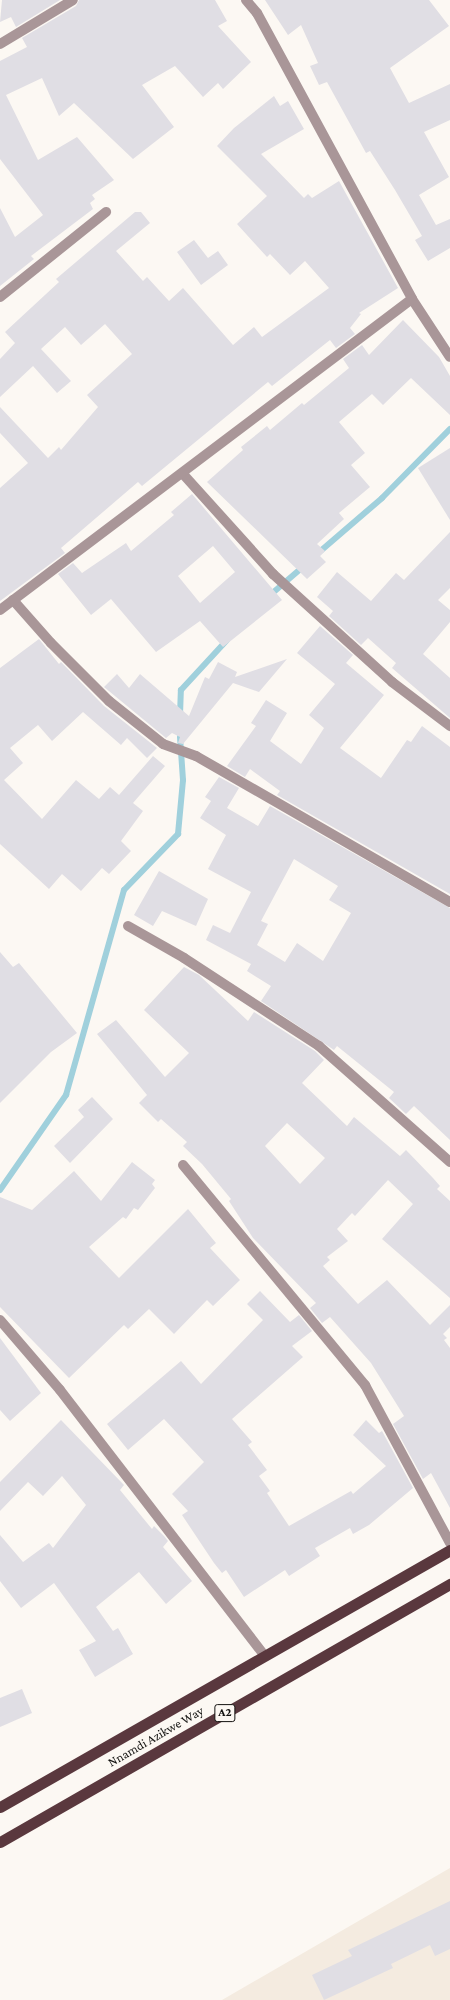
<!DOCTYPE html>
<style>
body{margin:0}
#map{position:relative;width:450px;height:2000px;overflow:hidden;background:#fcf8f3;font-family:"Crimson Pro",serif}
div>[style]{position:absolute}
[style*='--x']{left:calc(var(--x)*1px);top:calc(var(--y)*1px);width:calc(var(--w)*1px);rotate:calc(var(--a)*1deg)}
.built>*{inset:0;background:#f4ebe0}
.stream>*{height:6px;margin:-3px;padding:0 3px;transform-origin:3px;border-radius:3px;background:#a0d0dc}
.building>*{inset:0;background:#e0dee4}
.minor>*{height:10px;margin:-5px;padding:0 5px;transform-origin:5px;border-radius:5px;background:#a99698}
.trunk>*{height:11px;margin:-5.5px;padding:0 5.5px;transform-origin:5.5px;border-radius:5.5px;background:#5a383e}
span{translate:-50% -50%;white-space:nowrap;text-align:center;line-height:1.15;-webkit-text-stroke:3px #fcf8f3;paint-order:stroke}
.shield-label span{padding:1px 3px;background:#fcf8f3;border:1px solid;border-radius:3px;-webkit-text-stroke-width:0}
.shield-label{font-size:12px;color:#141311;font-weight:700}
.street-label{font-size:13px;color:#141311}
</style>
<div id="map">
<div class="built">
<div style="clip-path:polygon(450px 1868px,450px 2000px,222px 2000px)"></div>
</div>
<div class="stream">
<div style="--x:317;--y:554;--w:86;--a:-40.7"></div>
<div style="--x:382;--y:498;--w:97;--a:-45.4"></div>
<div style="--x:269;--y:596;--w:46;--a:-40.6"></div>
<div style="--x:180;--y:715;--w:25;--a:-88"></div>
<div style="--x:181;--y:690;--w:68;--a:-47.4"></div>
<div style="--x:0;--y:1190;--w:116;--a:-55.2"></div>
<div style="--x:66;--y:1095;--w:213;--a:-74.2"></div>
<div style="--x:124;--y:890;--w:78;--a:-46"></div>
<div style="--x:178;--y:834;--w:54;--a:-84.7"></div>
<div style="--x:183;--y:780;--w:43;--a:-94"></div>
</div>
<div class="building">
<div style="clip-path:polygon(2px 0,60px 0,16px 27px,11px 17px,0 22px)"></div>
<div style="clip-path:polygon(79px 0,215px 0,227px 21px,218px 26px,251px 62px,223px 89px,218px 83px,203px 97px,175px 66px,142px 85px,174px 127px,133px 159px,74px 103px,59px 116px,42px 78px,6px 95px,38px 160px,77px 137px,114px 180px,92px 195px,95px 199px,90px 203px,93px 209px,31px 256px,34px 259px,0 286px,0 208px,15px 237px,43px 215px,0 159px,0 61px,27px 47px,22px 38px,76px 6px)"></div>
<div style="clip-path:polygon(265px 0,429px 0,449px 26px,390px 68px,409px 103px,450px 84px,450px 120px,424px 132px,449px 177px,419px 195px,436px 225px,450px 219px,450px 248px,428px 261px,415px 240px,422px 236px,395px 190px,370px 151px,366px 153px,327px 82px,319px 85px,310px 66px,318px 63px,301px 25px,288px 35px)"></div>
<div style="clip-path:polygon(274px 96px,280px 106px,288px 101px,304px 129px,261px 154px,304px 198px,308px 194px,312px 198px,339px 181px,398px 288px,359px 313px,361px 314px,350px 328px,355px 334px,336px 348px,330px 340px,272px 386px,268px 382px,142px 486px,138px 482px,61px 548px,65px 553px,0 601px,0 488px,28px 463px,0 433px,0 407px,48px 458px,59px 447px,61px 450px,98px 407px,87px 395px,132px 354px,105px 324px,81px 345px,65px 327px,41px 349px,71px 381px,57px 393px,33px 366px,0 397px,0 359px,15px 343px,5px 332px,59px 282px,56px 279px,135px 212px,141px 212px,150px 223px,116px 251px,143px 281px,147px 277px,169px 301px,183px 288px,233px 345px,254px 327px,262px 337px,329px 288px,305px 261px,290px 275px,270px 254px,267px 257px,237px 224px,267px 196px,217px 146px,234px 128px)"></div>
<div style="clip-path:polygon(194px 240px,208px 258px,218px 251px,228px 265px,201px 285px,177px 252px)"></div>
<div style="clip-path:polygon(403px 320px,439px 357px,450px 376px,450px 415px,411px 378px,383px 405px,372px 394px,339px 422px,365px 453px,351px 465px,370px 487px,339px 513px,344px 519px,317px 544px,325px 551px,320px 556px,326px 562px,307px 579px,207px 482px,243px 450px,241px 447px,267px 426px,270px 430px,302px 403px,304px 405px,349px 368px,343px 359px,362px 345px,369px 355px)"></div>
<div style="clip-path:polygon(450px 448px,450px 520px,418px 468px)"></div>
<div style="clip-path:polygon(evenodd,192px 494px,282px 600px,223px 647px,200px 621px,156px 652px,111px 599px,91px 615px,58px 574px,73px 563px,82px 573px,126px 543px,131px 551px,174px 515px,171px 512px,192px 494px,213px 546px,235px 572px,200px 603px,178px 576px,213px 546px)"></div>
<div style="clip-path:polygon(450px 532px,450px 588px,438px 600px,450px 610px,450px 622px,423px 654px,450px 678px,450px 718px,392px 668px,396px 663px,368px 638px,361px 645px,329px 616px,333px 611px,317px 597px,337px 572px,371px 601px,396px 573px,404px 580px)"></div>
<div style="clip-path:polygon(320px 626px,353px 655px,346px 663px,384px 695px,340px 748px,381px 778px,407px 740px,411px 742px,422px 726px,450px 747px,450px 894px,277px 795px,280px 791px,250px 769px,245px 777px,227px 766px,256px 726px,251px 723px,266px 700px,287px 713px,270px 741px,301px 764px,324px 728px,309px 715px,335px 684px,297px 653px)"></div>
<div style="clip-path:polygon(39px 639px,59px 664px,61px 662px,104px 706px,157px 748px,147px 758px,127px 738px,121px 745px,83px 712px,52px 741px,38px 725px,10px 748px,23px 763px,4px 780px,42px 819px,76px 780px,99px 799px,110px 787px,119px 795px,153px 756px,165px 766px,133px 803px,143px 811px,121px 841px,131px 851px,109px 874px,102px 868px,81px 891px,62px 874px,49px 889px,0 844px,0 668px)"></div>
<div style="clip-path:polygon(287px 659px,259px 692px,233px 683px,183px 744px,178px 743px,180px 737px,172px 733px,166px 738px,104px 687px,117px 674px,129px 688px,140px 674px,189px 716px,205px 677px,209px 679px,218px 662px,237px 672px,235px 677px)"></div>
<div style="clip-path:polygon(evenodd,219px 777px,239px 788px,227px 808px,258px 826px,270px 806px,450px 908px,450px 1140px,414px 1106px,406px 1114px,389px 1098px,394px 1092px,337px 1046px,334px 1050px,261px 1001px,271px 986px,247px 971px,251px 964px,206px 940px,213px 925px,230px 933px,251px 892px,208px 869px,226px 835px,200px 818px,211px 801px,205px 797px,219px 777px,294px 859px,338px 886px,329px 900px,351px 913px,323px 961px,297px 943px,285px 962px,257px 945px,268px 924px,261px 921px,294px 859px)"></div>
<div style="clip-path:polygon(159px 871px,208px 899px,196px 926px,162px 911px,153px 926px,134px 915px)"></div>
<div style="clip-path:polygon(0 952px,13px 967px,19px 963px,77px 1033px,51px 1052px,0 1103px)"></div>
<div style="clip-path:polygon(evenodd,184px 967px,199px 975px,248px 1021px,254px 1012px,315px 1051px,324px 1060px,302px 1083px,347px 1126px,354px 1117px,400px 1156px,406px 1150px,433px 1178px,440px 1186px,437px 1189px,450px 1201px,450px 1298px,382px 1239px,413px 1204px,388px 1180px,355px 1216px,352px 1213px,337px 1229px,348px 1241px,327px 1257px,330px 1260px,323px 1266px,358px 1304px,387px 1280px,430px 1325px,450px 1305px,450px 1327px,443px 1334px,447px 1338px,444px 1340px,450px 1348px,450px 1508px,431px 1473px,423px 1479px,393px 1424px,404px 1416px,371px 1363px,330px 1317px,322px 1323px,310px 1308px,316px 1303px,253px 1238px,229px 1201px,231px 1199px,202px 1164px,183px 1146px,187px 1142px,161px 1119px,158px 1122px,139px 1103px,147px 1095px,97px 1034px,116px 1020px,165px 1077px,189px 1053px,144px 1010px,184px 967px,287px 1123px,325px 1158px,300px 1184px,265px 1146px,287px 1123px)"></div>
<div style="clip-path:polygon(92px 1097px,113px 1119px,70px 1163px,54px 1146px,84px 1117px,78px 1110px)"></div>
<div style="clip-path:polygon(132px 1162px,155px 1180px,152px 1184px,155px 1188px,138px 1210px,134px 1208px,126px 1219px,123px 1217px,89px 1247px,119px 1278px,188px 1209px,216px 1243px,210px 1248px,240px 1280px,213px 1306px,207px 1300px,174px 1334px,149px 1309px,128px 1329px,124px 1325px,69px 1378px,0 1307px,0 1197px,32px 1210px,74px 1171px,101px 1201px)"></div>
<div style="clip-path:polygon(260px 1291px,290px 1322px,299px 1315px,312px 1331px,292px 1346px,303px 1357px,232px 1419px,252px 1442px,248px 1445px,267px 1470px,259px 1476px,270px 1491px,267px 1493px,289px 1526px,351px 1491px,353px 1494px,386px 1466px,353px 1435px,366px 1420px,379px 1433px,382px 1431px,413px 1488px,369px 1525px,353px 1534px,350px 1528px,315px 1548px,320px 1556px,289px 1576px,285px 1570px,244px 1597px,226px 1570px,222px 1573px,214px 1563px,182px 1515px,188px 1511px,172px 1494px,204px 1462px,164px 1419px,128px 1450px,107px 1424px,181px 1361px,201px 1384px,263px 1320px,247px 1304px)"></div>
<div style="clip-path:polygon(0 1338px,41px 1393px,10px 1421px,0 1410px)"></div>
<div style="clip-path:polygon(61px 1420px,124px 1485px,120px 1490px,152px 1529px,154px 1526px,164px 1536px,168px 1541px,163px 1547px,192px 1581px,166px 1604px,139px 1572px,96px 1607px,113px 1631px,118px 1628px,133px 1654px,95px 1677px,79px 1650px,96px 1641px,54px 1583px,21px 1608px,0 1581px,0 1535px,23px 1562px,49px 1543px,53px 1548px,86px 1505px,62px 1476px,43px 1496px,28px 1482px,0 1511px,0 1482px)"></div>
<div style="clip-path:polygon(22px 1689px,32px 1713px,0 1727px,0 1698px)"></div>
<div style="clip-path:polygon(450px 1901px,450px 1949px,435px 1956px,430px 1945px,391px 1964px,393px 1968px,324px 2000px,312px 1975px,352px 1956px,348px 1950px)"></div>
</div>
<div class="minor">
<div style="--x:246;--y:0;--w:17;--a:50"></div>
<div style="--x:257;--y:13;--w:325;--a:61.5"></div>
<div style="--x:412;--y:299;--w:69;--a:56.8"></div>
<div style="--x:0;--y:44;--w:85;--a:-31.1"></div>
<div style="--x:0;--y:297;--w:136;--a:-38.7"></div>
<div style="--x:183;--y:474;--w:135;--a:48"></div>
<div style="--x:273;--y:574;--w:161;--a:42.2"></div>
<div style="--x:392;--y:682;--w:73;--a:37.2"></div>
<div style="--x:13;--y:600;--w:57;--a:48.5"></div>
<div style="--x:51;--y:643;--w:82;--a:45"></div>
<div style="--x:109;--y:701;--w:69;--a:38.5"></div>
<div style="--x:163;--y:744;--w:35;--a:20"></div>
<div style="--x:196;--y:756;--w:293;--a:29.9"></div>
<div style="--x:0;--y:610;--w:516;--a:-37.05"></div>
<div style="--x:128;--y:926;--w:64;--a:29.7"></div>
<div style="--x:184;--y:958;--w:161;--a:33.1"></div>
<div style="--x:319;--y:1046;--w:175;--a:41.5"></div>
<div style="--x:183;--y:1165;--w:286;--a:50.4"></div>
<div style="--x:365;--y:1385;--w:179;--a:61.7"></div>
<div style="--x:0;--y:1320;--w:92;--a:49.4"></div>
<div style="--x:60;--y:1390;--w:336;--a:52.4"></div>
</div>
<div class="trunk">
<div style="--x:0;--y:1807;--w:518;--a:-29.73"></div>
<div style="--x:0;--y:1842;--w:519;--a:-29.83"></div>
</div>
<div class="shield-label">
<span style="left:225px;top:1713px">A2</span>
</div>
<div class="street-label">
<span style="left:156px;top:1737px;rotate:-30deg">Nnamdi Azikwe Way</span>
</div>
</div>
